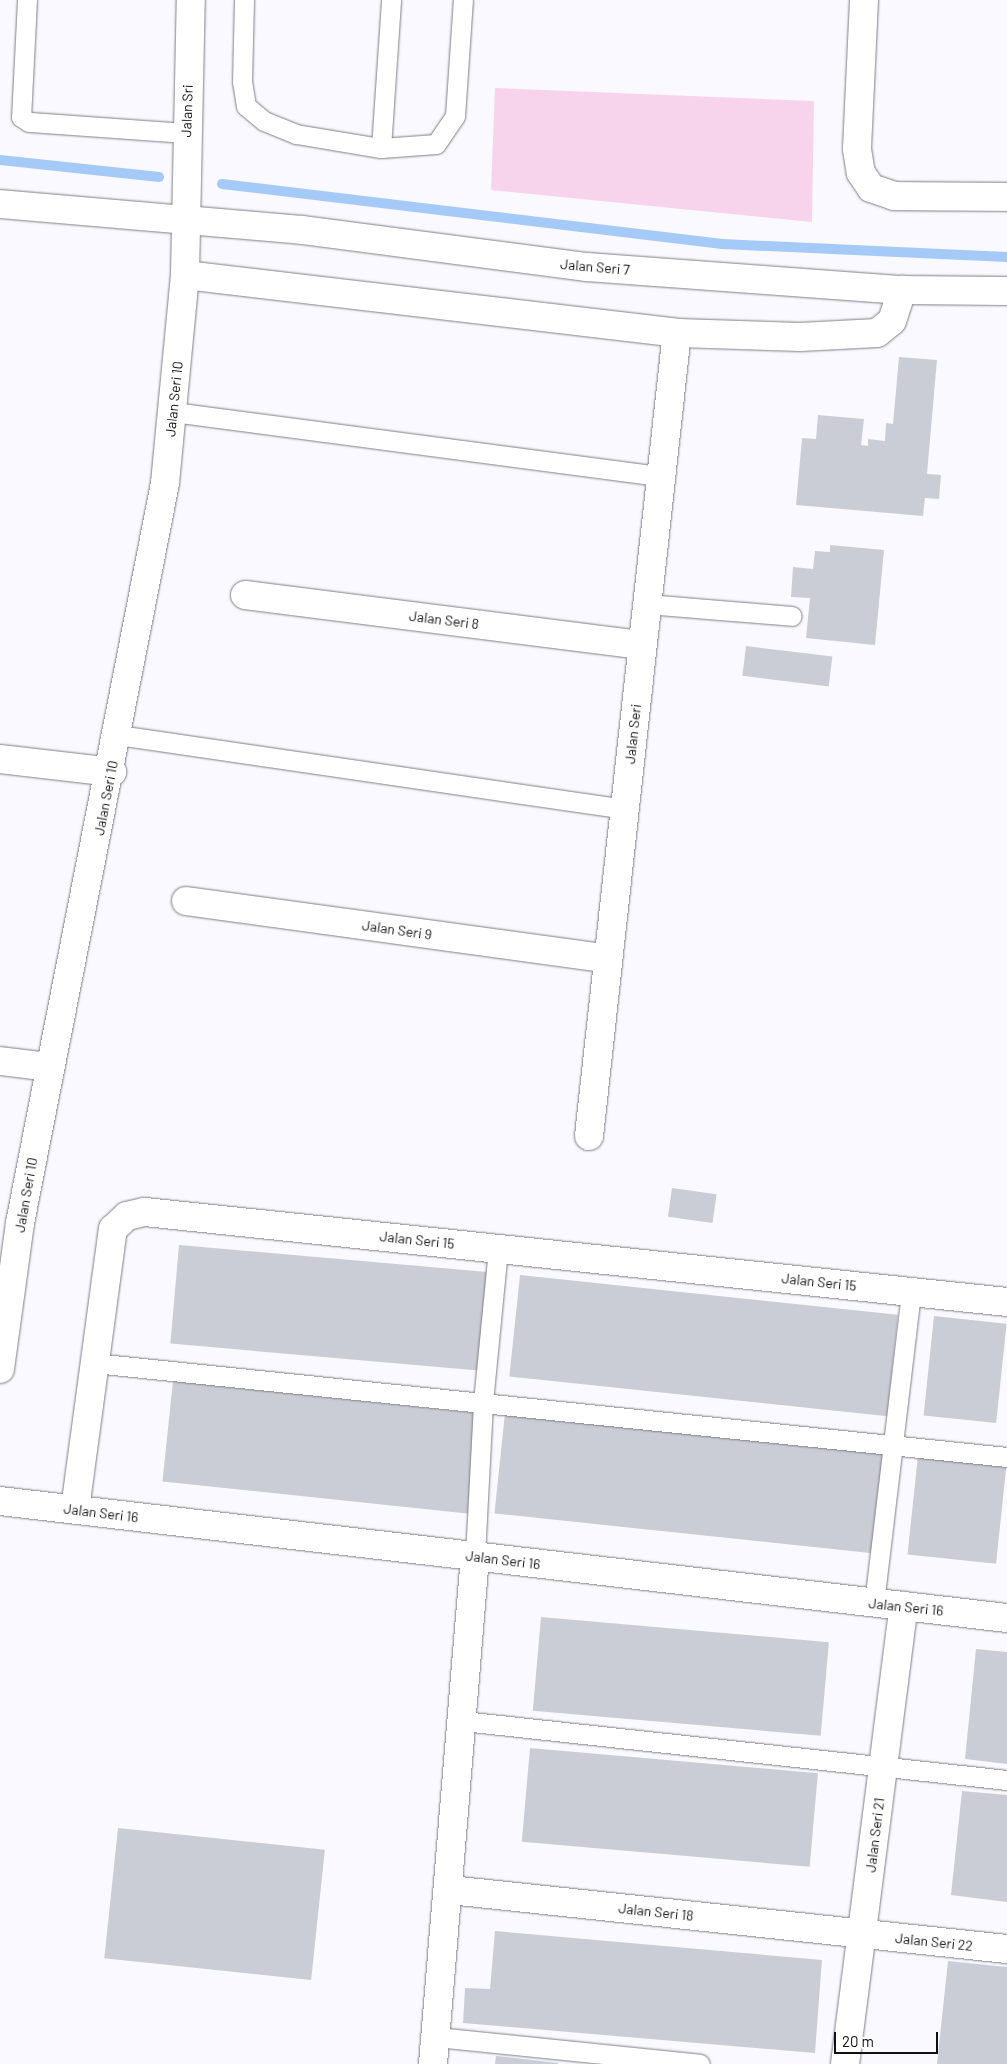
<!DOCTYPE html>
<style>
body{margin:0}
#map{position:relative;width:1007px;height:2064px;overflow:hidden;background:#faf9ff;font-family:Barlow,sans-serif}
div>[style]{position:absolute}
[style*='--x']{left:calc(var(--x)*1px);top:calc(var(--y)*1px);width:calc(var(--w)*1px);rotate:calc(var(--a)*1deg)}
.green>*{inset:0;background:#f7d4ec}
.stream>*{height:10px;margin:-5px;padding:0 5px;transform-origin:5px;border-radius:5px;background:#a5caf8}
.building>*{inset:0;background:#cbcdd6;transform-origin:0 0}
.roads{filter:drop-shadow(0 0 1px #7f7d85) drop-shadow(0 0 1px #7f7d85)}
.lane>*{height:19px;margin:-9.5px;padding:0 9.5px;transform-origin:9.5px;border-radius:9.5px;background:#fff}
.street>*{height:28px;margin:-14px;padding:0 14px;transform-origin:14px;border-radius:14px;background:#fff}
span{translate:-50% -50%;white-space:nowrap;text-align:center;line-height:1.15;-webkit-text-stroke:4.5px #fff;paint-order:stroke}
.street-label{font-size:14px;color:#100f12}
.scale{position:absolute;left:834px;top:2032px;width:104px;height:22px;box-sizing:border-box;border:2px solid #100f12;border-top:0;padding-left:6px;font-size:15px;line-height:18px;white-space:nowrap;color:#100f12;-webkit-text-stroke:4px #fff;paint-order:stroke}
</style>
<div id="map">
<div class="green">
<div style="clip-path:polygon(495px 88px,814px 101px,812px 222px,491px 190px)"></div>
</div>
<div class="stream">
<div style="--x:0;--y:160;--w:160;--a:6.1"></div>
<div style="--x:222;--y:184;--w:504;--a:6.84"></div>
<div style="--x:722;--y:244;--w:285;--a:2.6"></div>
</div>
<div class="building">
<div style="clip-path:polygon(899px 357px,937px 360px,927px 474px,941px 475px,939px 499px,925px 498px,923px 516px,796px 505px,802px 438px,816px 439px,818px 415px,864px 419px,861px 445px,868px 446px,868px 439px,885px 441px,886px 423px,893px 424px)"></div>
<div style="clip-path:polygon(830px 545px,884px 550px,875px 645px,806px 638px,810px 598px,791px 597px,793px 567px,813px 569px,815px 551px,830px 552px)"></div>
<div style="left:746px;top:646px;width:87px;height:30px;rotate:7deg"></div>
<div style="left:672px;top:1188px;width:45px;height:29px;rotate:8deg"></div>
<div style="left:179px;top:1245px;width:312px;height:99px;rotate:5deg"></div>
<div style="left:520px;top:1275px;width:380px;height:102px;rotate:6deg"></div>
<div style="left:934px;top:1316px;width:73px;height:100px;rotate:6deg"></div>
<div style="left:173px;top:1381px;width:311px;height:101px;rotate:6deg"></div>
<div style="left:505px;top:1413px;width:380px;height:101px;rotate:6deg"></div>
<div style="left:918px;top:1455px;width:89px;height:100px;rotate:6deg"></div>
<div style="left:541px;top:1617px;width:289px;height:94px;rotate:5deg"></div>
<div style="clip-path:polygon(976px 1649px,1007px 1652px,1007px 1764px,965px 1759px)"></div>
<div style="left:530px;top:1748px;width:289px;height:94px;rotate:5deg"></div>
<div style="clip-path:polygon(962px 1791px,1007px 1795px,1007px 1902px,951px 1895px)"></div>
<div style="left:118px;top:1828px;width:208px;height:131px;rotate:6deg"></div>
<div style="clip-path:polygon(495px 1931px,822px 1960px,815px 2053px,463px 2023px,465px 1988px,490px 1989px)"></div>
<div style="clip-path:polygon(948px 1961px,1007px 1967px,1007px 2064px,937px 2064px)"></div>
<div style="clip-path:polygon(496px 2056px,558px 2063px,558px 2064px,495px 2064px)"></div>
</div>
<div class="roads">
<div class="lane">
<div style="--x:27;--y:0;--w:117;--a:92.9"></div>
<div style="--x:21;--y:117;--w:9;--a:32"></div>
<div style="--x:29;--y:122;--w:158;--a:4"></div>
<div style="--x:244;--y:0;--w:81;--a:91.4"></div>
<div style="--x:242;--y:81;--w:25;--a:81"></div>
<div style="--x:246;--y:106;--w:23;--a:40"></div>
<div style="--x:264;--y:121;--w:35;--a:22"></div>
<div style="--x:296;--y:134;--w:86;--a:9.4"></div>
<div style="--x:381;--y:148;--w:55;--a:-4.2"></div>
<div style="--x:436;--y:144;--w:34;--a:-56"></div>
<div style="--x:455;--y:116;--w:116;--a:-86.1"></div>
<div style="--x:381;--y:148;--w:148;--a:-86.1"></div>
<div style="--x:173;--y:412;--w:492;--a:7.5"></div>
<div style="--x:647;--y:604;--w:145;--a:4.7"></div>
<div style="--x:118;--y:735;--w:512;--a:8.3"></div>
<div style="--x:94;--y:1363;--w:918;--a:5.88"></div>
<div style="--x:475;--y:1556;--w:154;--a:-87"></div>
<div style="--x:483;--y:1402;--w:154;--a:-84.4"></div>
<div style="--x:874;--y:1603;--w:313;--a:-83.2"></div>
<div style="--x:463;--y:1721;--w:547;--a:6.19"></div>
<div style="--x:436;--y:2037;--w:265;--a:5.8"></div>
</div>
<div class="street">
<div style="--x:864;--y:0;--w:149;--a:92.7"></div>
<div style="--x:857;--y:149;--w:24;--a:81"></div>
<div style="--x:861;--y:173;--w:18;--a:56"></div>
<div style="--x:871;--y:188;--w:24;--a:19"></div>
<div style="--x:894;--y:196;--w:113;--a:0.5"></div>
<div style="--x:0;--y:204;--w:303;--a:4.9"></div>
<div style="--x:302;--y:230;--w:287;--a:7.4"></div>
<div style="--x:587;--y:267;--w:316;--a:4.2"></div>
<div style="--x:902;--y:290;--w:105;--a:0.5"></div>
<div style="--x:185;--y:275;--w:495;--a:6.7"></div>
<div style="--x:677;--y:333;--w:123;--a:1.9"></div>
<div style="--x:800;--y:337;--w:77;--a:-3"></div>
<div style="--x:877;--y:333;--w:19;--a:-39"></div>
<div style="--x:892;--y:321;--w:33;--a:-72"></div>
<div style="--x:245;--y:595;--w:400;--a:7.2"></div>
<div style="--x:0;--y:759;--w:113;--a:6.6"></div>
<div style="--x:186;--y:901;--w:426;--a:7.8"></div>
<div style="--x:0;--y:1061;--w:49;--a:7"></div>
<div style="--x:589;--y:1136;--w:808;--a:-83.75"></div>
<div style="--x:0;--y:1369;--w:147;--a:-82.2"></div>
<div style="--x:20;--y:1223;--w:754;--a:-78.91"></div>
<div style="--x:165;--y:483;--w:209;--a:-84.5"></div>
<div style="--x:185;--y:275;--w:275;--a:-88.8"></div>
<div style="--x:0;--y:1501;--w:1014;--a:6.63"></div>
<div style="--x:75;--y:1509;--w:283;--a:-82.3"></div>
<div style="--x:113;--y:1229;--w:19;--a:-43"></div>
<div style="--x:127;--y:1216;--w:18;--a:-13"></div>
<div style="--x:145;--y:1212;--w:867;--a:5.96"></div>
<div style="--x:450;--y:1890;--w:560;--a:6.05"></div>
<div style="--x:433;--y:2064;--w:510;--a:-85.27"></div>
<div style="--x:845;--y:2064;--w:462;--a:-82.7"></div>
</div>
</div>
<div class="street-label">
<span style="left:187px;top:111px;rotate:-88deg">Jalan Sri</span>
<span style="left:595px;top:267px;rotate:5deg">Jalan Seri 7</span>
<span style="left:174px;top:399px;rotate:-84deg">Jalan Seri 10</span>
<span style="left:444px;top:620px;rotate:7deg">Jalan Seri 8</span>
<span style="left:633px;top:734px;rotate:-84deg">Jalan Seri</span>
<span style="left:106px;top:798px;rotate:-79deg">Jalan Seri 10</span>
<span style="left:397px;top:930px;rotate:8deg">Jalan Seri 9</span>
<span style="left:26px;top:1195px;rotate:-80deg">Jalan Seri 10</span>
<span style="left:417px;top:1240px;rotate:6deg">Jalan Seri 15</span>
<span style="left:819px;top:1282px;rotate:6deg">Jalan Seri 15</span>
<span style="left:101px;top:1513px;rotate:7deg">Jalan Seri 16</span>
<span style="left:503px;top:1560px;rotate:7deg">Jalan Seri 16</span>
<span style="left:906px;top:1607px;rotate:6deg">Jalan Seri 16</span>
<span style="left:875px;top:1835px;rotate:-83deg">Jalan Seri 21</span>
<span style="left:656px;top:1912px;rotate:6deg">Jalan Seri 18</span>
<span style="left:934px;top:1942px;rotate:6deg">Jalan Seri 22</span>
</div>
<div class="scale">20 m</div>
</div>
